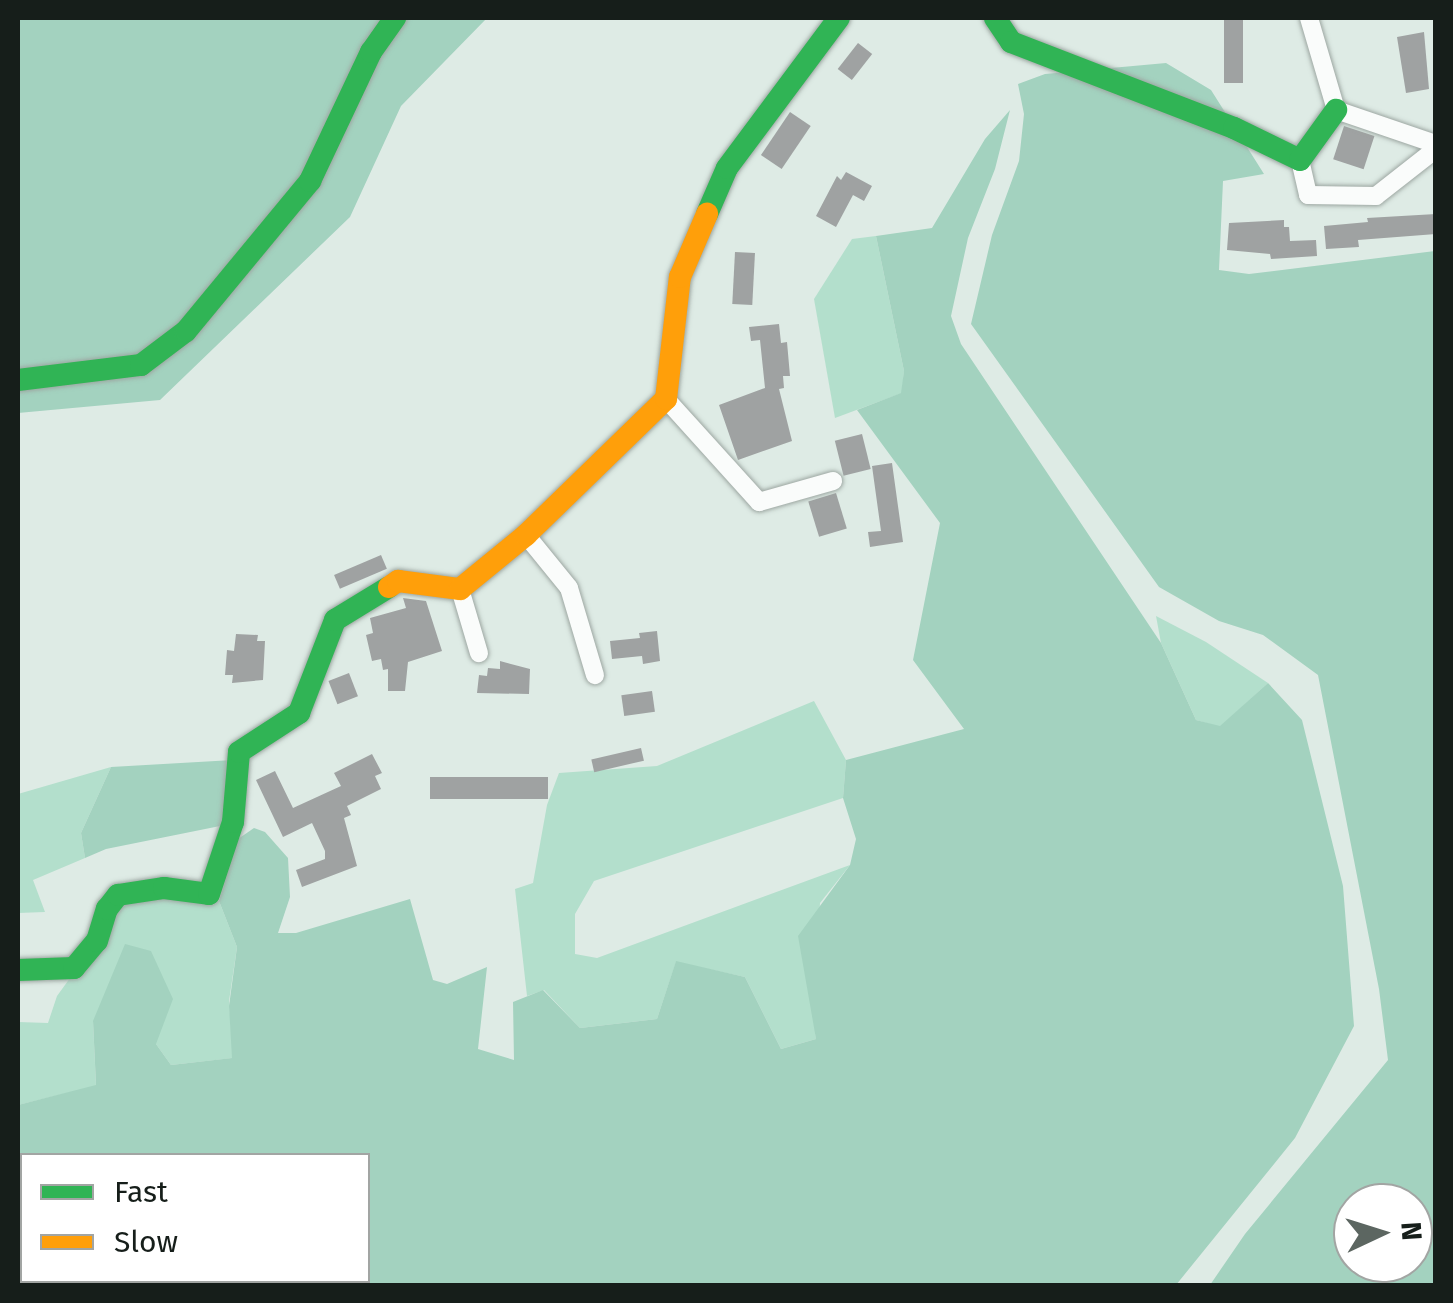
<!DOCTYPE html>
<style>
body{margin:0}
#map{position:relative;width:1453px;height:1303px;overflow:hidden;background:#deebe5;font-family:"Fira Sans",sans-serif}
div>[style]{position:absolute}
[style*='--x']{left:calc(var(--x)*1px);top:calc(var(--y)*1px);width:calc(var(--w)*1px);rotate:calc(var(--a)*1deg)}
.green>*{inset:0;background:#b3dfcc}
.forest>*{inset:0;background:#a3d2bf}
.building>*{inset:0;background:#9fa2a2;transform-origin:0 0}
.roads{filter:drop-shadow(0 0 2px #9da7a2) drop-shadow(0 0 2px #9da7a2)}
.street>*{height:18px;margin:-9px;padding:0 9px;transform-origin:9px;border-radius:9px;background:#fafcfb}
.fast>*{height:22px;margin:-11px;padding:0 11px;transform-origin:11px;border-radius:11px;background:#30b455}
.slow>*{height:22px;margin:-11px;padding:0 11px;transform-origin:11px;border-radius:11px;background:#ff9f0a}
span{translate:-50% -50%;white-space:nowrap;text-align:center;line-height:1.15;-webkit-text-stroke:10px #fff;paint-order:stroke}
.frame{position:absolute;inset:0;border:20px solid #161e1a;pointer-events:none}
.legend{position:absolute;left:20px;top:1153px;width:350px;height:130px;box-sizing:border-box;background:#fff;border:2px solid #a2a5a3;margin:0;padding:12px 18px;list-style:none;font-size:30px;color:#161e1a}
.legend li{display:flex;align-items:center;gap:20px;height:50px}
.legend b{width:50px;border:2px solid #a2a5a3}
.north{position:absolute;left:1333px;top:1183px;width:100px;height:100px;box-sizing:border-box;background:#fff;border:2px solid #a2a5a3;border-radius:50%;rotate:86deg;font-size:28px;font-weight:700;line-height:40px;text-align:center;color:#161e1a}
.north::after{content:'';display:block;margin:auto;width:35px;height:45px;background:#5c6661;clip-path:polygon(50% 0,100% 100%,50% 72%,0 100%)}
</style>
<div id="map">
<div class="green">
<div style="clip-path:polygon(876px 236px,904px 371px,902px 393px,835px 418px,814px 299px,852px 239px)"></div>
<div style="clip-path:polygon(1156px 616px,1206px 642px,1268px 683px,1220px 727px,1196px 720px,1161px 643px)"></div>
<div style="clip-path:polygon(814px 701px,846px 760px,843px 798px,594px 881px,575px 914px,575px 954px,597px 958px,850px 865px,820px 903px,813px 1009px,816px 1039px,781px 1049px,745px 977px,676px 962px,657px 1019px,580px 1028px,544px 990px,527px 996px,515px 889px,533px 883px,547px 805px,559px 773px,657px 766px)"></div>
<div style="clip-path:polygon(111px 767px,81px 833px,85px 858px,33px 880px,45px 912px,18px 913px,18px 794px)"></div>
<div style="clip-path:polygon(182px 896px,219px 901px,237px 947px,229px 1001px,233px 1058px,171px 1065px,156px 1044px,93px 1021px,96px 1086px,18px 1105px,18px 1022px,48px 1023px,57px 996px,128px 898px)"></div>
</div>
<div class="forest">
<div style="clip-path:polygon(18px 18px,487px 18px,401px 106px,350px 217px,160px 400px,18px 413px)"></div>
<div style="clip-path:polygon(evenodd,1166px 63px,1211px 90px,1264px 174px,1223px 181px,1219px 270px,1249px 274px,1435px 251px,1435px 1285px,1210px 1285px,1245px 1234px,1388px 1060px,1379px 989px,1318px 675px,1263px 635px,1219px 621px,1159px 587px,971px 324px,992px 235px,1019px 161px,1024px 114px,1018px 84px,1045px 74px,1166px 63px,1353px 1203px,1413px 1203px,1413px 1263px,1353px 1263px,1353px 1203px)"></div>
<div style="clip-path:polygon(evenodd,1010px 110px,995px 169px,968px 238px,951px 316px,961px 344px,1161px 643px,1196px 720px,1220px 726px,1268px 683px,1302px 720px,1343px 886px,1354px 1026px,1295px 1138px,1176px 1285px,18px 1285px,18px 1105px,96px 1085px,93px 1021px,125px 944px,151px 951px,173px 999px,156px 1044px,171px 1065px,232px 1058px,229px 1006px,237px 947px,219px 901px,238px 839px,254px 828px,265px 832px,288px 858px,290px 897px,278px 933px,296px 933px,410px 899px,433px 980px,447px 984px,487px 967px,478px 1049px,514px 1060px,513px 1002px,543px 990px,580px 1028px,657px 1019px,676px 961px,745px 977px,781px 1049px,816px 1039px,798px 936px,850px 865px,856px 839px,843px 798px,846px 760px,964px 729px,913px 660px,940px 523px,857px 410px,901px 393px,904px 371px,876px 236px,932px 228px,985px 139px,1010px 110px,22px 1156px,368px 1156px,368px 1280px,22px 1280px,22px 1156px)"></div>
<div style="clip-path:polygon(233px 760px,225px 825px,106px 849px,85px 858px,81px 833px,111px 767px)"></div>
</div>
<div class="building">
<div style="left:1224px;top:18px;width:19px;height:65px"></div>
<div style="clip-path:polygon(1424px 32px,1429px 89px,1406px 93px,1397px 37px)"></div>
<div style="left:858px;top:43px;width:18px;height:33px;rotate:38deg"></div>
<div style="left:790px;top:112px;width:25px;height:52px;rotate:34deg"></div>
<div style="left:1344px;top:126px;width:32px;height:35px;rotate:18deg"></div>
<div style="clip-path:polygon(846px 172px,872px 186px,864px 201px,853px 195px,836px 227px,816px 216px,837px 176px,841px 180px)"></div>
<div style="clip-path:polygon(1436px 214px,1436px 234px,1358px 240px,1359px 247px,1326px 249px,1324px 226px,1368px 222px,1367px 218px)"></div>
<div style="clip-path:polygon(1284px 220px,1284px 227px,1289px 227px,1290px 241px,1316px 240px,1317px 256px,1271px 259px,1270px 254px,1227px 250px,1229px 223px)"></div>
<div style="left:735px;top:252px;width:20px;height:52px;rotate:3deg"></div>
<div style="clip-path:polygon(779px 324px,781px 343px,787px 342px,790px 376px,783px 376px,784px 388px,779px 389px,792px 441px,738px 460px,719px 405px,765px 388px,760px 340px,751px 341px,749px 327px)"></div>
<div style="left:862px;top:434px;width:36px;height:28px;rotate:76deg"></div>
<div style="clip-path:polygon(892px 463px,903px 542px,870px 547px,868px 532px,881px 531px,872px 466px)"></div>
<div style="left:836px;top:493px;width:37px;height:29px;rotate:73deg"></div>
<div style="left:381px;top:555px;width:15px;height:51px;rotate:67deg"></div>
<div style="clip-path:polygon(403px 598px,426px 601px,442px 651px,408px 662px,405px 691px,388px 691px,388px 669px,383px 670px,381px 659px,372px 661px,366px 635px,373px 633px,370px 618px,406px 608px)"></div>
<div style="clip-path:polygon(657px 631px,660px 661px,643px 664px,642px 656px,612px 659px,610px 641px,640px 638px,639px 633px)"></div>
<div style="clip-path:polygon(236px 634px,258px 635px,257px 641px,265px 641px,263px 680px,232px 683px,233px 675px,225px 675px,227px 650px,234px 651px)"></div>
<div style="clip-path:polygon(500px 661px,530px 669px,529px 694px,477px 693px,479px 675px,487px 676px,488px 668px,500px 669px)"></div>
<div style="left:349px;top:673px;width:25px;height:22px;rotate:69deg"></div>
<div style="left:652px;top:691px;width:21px;height:31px;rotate:82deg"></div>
<div style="left:641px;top:748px;width:13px;height:51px;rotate:77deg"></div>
<div style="clip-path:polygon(372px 754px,382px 773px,375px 776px,381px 789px,347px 806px,351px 815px,344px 818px,357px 866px,302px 887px,296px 870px,325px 859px,325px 851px,312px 823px,283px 837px,256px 780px,275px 771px,293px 808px,341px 786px,334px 773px)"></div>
<div style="left:548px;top:777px;width:22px;height:118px;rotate:90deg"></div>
</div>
<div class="roads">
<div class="street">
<div style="--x:1309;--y:18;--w:96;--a:73.6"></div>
<div style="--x:1336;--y:110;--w:106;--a:18.8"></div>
<div style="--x:1300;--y:160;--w:36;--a:77"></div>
<div style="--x:1308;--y:195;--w:68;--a:0.8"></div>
<div style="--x:1376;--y:196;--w:76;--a:-38.1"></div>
<div style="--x:666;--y:399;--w:139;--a:47.9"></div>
<div style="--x:759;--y:502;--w:77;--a:-15.8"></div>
<div style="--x:526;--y:535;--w:68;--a:50.9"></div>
<div style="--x:569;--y:588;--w:91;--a:73.4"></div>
<div style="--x:460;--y:589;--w:67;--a:73.5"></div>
</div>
<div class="fast">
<div style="--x:995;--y:18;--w:29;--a:56"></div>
<div style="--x:1011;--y:42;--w:239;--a:21.1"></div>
<div style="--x:1234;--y:128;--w:73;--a:25.9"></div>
<div style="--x:1300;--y:160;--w:62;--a:-54.2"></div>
<div style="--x:707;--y:214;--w:50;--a:-66.5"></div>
<div style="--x:727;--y:168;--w:187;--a:-53.3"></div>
<div style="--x:18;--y:380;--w:124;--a:-7"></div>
<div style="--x:141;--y:365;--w:56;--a:-37.1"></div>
<div style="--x:186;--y:331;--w:195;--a:-50.4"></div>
<div style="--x:310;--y:181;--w:143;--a:-64.7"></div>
<div style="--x:371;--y:52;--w:42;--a:-54.8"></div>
<div style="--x:18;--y:970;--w:56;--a:-2"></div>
<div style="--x:74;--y:968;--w:35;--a:-50"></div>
<div style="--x:97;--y:941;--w:34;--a:-73"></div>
<div style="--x:107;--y:909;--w:18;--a:-52"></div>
<div style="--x:118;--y:895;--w:47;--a:-8.7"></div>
<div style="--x:164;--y:888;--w:45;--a:7.6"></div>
<div style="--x:209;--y:894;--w:76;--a:-71.6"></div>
<div style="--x:233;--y:822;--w:70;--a:-85.1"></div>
<div style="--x:239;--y:752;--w:72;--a:-33"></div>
<div style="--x:299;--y:713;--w:100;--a:-68.8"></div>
<div style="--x:335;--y:620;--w:63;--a:-31.4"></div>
</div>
<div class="slow">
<div style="--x:389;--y:587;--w:11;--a:-34"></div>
<div style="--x:398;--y:581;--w:63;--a:7.4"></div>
<div style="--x:460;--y:589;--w:85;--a:-39.3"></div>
<div style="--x:526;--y:535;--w:195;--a:-44.2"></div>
<div style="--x:666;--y:399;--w:123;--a:-83.5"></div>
<div style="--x:680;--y:277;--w:69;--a:-66.8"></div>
</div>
</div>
<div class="frame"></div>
<ul class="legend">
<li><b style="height:12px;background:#30b455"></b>Fast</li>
<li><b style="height:12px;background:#ff9f0a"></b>Slow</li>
</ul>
<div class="north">N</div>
</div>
